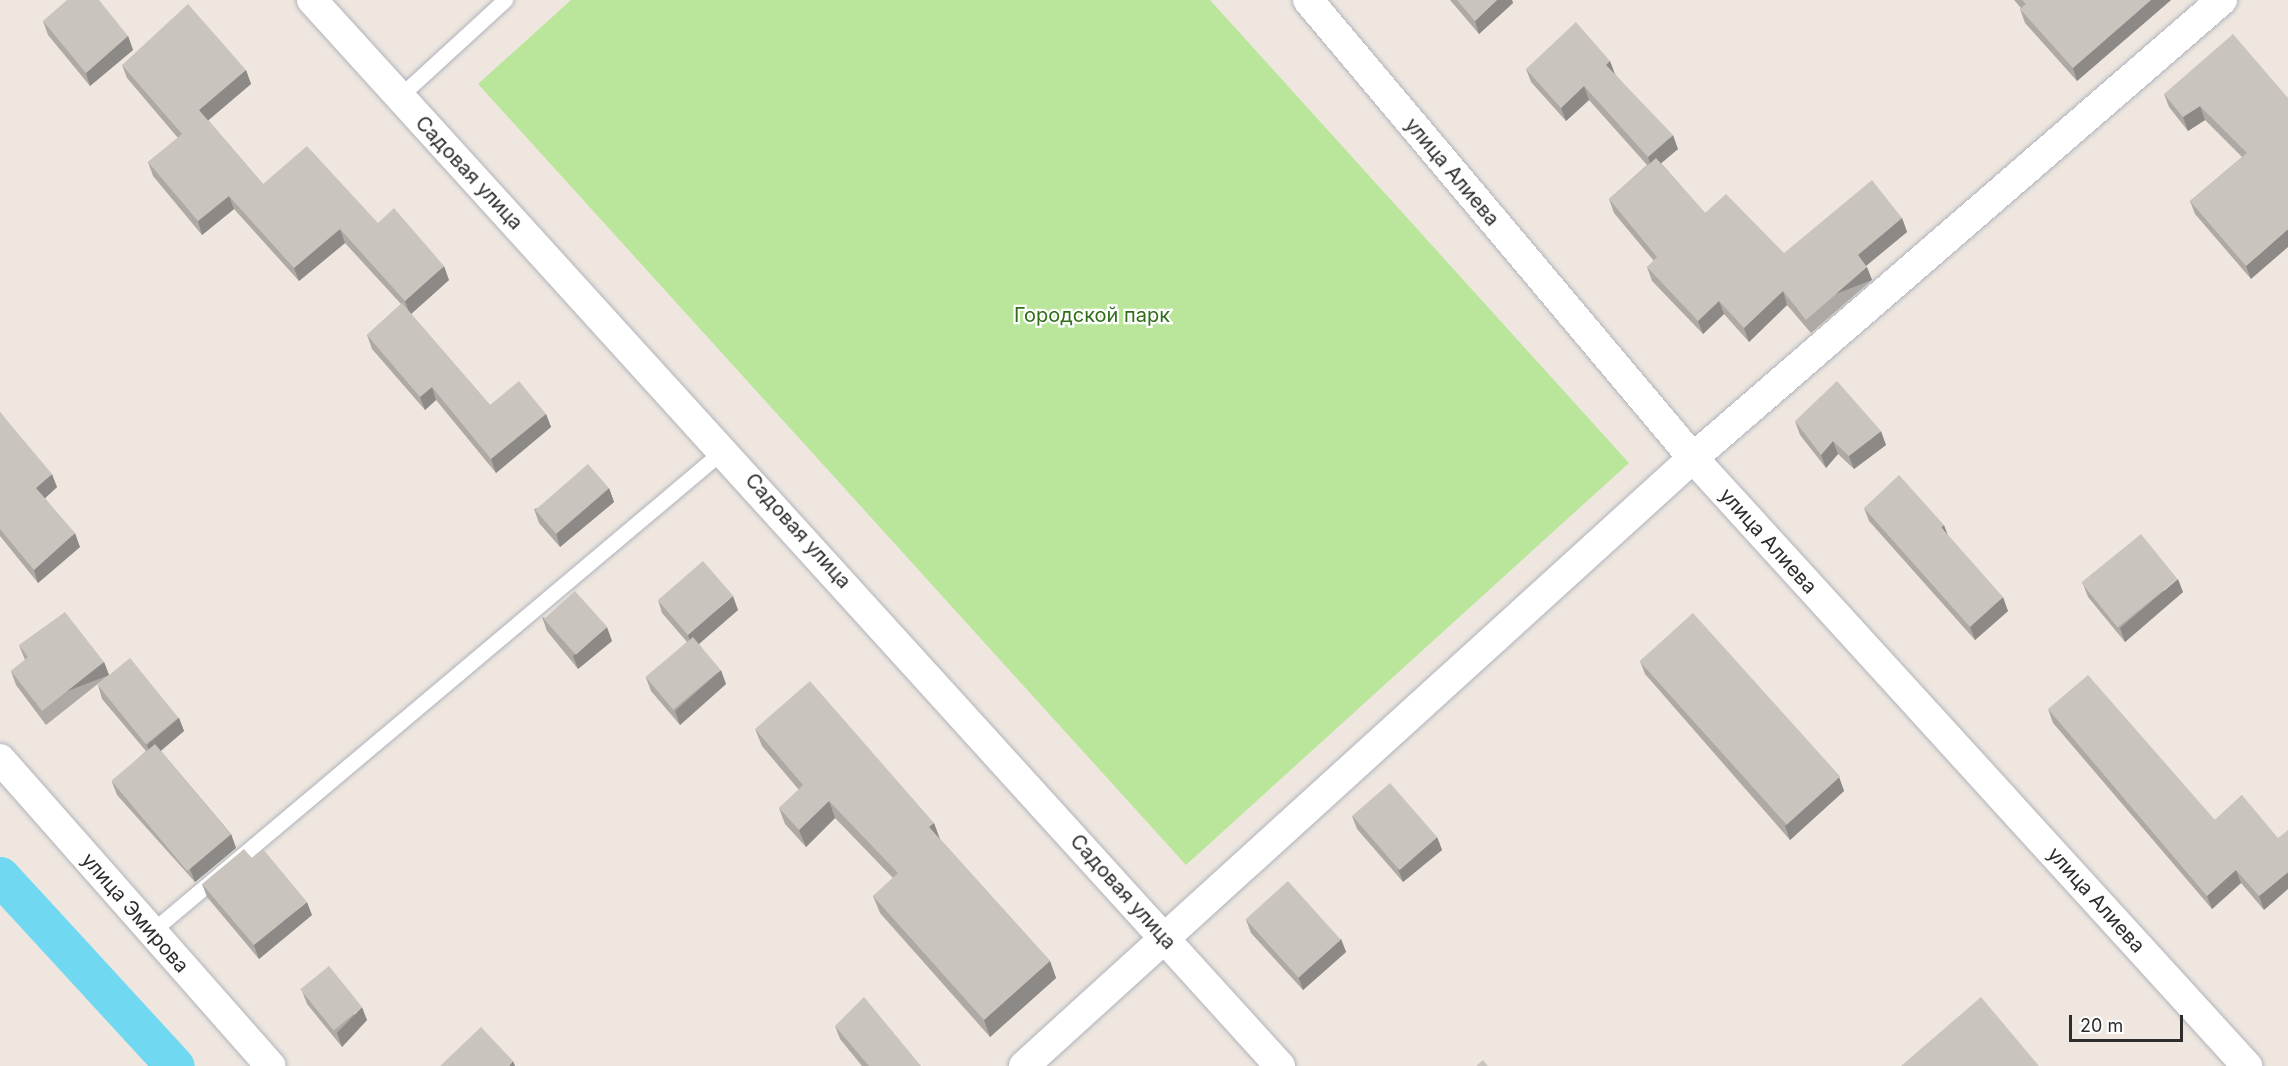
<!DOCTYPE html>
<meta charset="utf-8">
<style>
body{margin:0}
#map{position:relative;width:2288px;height:1066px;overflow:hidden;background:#efe7df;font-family:Inter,sans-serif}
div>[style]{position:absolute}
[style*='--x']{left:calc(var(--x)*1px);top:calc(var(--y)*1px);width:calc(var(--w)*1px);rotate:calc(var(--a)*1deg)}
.green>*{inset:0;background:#b9e69b}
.canal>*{height:39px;margin:-19.5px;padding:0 19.5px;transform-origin:19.5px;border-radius:19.5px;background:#71d8f2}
.roads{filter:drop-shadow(0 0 2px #afb3bd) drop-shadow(0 0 2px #afb3bd)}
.service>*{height:15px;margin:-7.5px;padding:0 7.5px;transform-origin:7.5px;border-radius:7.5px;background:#fff}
.minor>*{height:30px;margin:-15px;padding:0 15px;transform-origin:15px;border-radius:15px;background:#fff}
.wall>*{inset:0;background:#aea9a4}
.shaded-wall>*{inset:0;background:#8d8986;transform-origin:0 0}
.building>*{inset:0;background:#cac4bf;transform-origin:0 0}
span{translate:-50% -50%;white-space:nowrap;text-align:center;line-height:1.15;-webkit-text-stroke:4.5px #fff;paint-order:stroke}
.street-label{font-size:20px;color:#2d2d2d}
.park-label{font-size:20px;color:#306e19}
.scale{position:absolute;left:2069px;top:1015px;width:114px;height:27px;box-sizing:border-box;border:3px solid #2d2d2d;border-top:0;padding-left:8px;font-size:18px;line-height:21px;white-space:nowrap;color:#2d2d2d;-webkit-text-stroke:4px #fff;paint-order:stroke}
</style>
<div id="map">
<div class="green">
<div style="clip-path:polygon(571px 0,1210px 0,1629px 463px,1186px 865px,478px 84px)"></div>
</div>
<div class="canal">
<div style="--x:0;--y:876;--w:258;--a:47.4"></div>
</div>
<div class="roads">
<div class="service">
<div style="--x:399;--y:97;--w:144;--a:-42.5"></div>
<div style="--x:151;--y:932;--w:750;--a:-40.08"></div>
</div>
<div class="minor">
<div style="--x:312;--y:0;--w:1440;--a:47.76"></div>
<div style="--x:1308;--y:0;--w:598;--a:49.95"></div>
<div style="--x:1693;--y:458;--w:823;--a:47.66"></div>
<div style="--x:0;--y:759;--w:409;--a:48.6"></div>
<div style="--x:1024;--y:1066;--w:904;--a:-42.27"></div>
<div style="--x:1693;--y:458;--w:700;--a:-40.89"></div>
</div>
</div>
<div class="wall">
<div style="clip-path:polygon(1450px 0,1512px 0,1513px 3px,1479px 34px)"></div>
<div style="clip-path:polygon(2014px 0,2171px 0,2077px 81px,2025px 23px,2020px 9px,2021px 8px)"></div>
<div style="clip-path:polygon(43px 21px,128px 36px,133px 50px,90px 86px,48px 35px)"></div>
<div style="clip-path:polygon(1610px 61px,1615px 74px,1678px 149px,1661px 163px,1705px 213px,1784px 253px,1902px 218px,1907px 232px,1866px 266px,1872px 280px,1811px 333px,1787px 305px,1749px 342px,1724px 314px,1703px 334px,1652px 281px,1647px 267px,1654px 261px,1614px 213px,1609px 199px,1647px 165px,1589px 100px,1566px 121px,1531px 82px,1526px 69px)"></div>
<div style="clip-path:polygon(122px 65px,246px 70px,251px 84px,208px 120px,263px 184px,378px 223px,449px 280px,411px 314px,490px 405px,546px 414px,551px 427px,496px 473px,436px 400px,425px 410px,372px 349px,367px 335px,401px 304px,345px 243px,299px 281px,234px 209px,202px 235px,153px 176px,148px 162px,178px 138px,127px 78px)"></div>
<div style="clip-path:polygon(2164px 94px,2288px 98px,2251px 279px,2195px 214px,2190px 201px,2242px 157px,2205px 120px,2188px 131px,2169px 107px)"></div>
<div style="clip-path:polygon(0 412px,57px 487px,45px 498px,80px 547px,38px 583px,0 536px)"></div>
<div style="clip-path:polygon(1795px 421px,1886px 445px,1854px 469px,1838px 454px,1826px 468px,1800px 435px)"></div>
<div style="clip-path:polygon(609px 488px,614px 502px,560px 547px,539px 523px,534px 509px)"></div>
<div style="clip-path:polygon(1864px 508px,1948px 536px,2008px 611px,1975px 640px,1869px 521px)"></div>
<div style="clip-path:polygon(2083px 584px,2183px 592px,2125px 642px,2088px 597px)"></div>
<div style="clip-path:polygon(658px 600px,738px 610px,699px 644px,726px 684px,680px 725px,651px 691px,646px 678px,687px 642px,662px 613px)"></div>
<div style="clip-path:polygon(542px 617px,612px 641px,578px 669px,547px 631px)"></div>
<div style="clip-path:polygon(19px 645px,104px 662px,109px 675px,46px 725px,16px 685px,11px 671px,25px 660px)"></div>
<div style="clip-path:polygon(1640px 661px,1839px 777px,1844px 791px,1790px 840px,1645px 674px)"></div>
<div style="clip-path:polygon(98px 685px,179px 718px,184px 731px,161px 751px,231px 834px,236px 848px,195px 882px,117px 795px,112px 782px,146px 751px,102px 699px)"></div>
<div style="clip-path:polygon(2048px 709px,2215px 820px,2242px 795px,2264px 910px,2241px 883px,2212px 909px,2053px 723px)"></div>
<div style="clip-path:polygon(755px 729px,934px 823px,940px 839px,1050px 961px,1056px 978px,990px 1037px,880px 913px,873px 896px,893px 878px,835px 818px,806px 847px,785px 824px,779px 808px,799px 790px,762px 746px)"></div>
<div style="clip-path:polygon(1352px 816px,1437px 837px,1442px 850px,1403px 882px,1357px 829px)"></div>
<div style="clip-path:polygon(202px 884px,312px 915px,259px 959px,207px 897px)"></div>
<div style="clip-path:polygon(1246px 920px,1341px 939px,1346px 952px,1303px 990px,1251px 933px)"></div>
<div style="clip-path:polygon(302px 991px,367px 1020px,342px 1047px,307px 1004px)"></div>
<div style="clip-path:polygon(835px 1026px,921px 1066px,862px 1066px,840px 1039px)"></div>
</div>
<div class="shaded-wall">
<div style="clip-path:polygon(1497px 0,1512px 0,1513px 3px,1479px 34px,1475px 21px)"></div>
<div style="clip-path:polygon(2151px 0,2171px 0,2077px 81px,2073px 68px)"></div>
<div style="clip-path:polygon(128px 36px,133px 50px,90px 86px,86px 73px)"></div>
<div style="clip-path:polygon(1610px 61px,1615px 75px,1606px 65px)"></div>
<div style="clip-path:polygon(246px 70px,251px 84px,204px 124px,199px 110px)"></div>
<div style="clip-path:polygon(1584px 86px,1589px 100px,1566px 121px,1561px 108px)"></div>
<div style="clip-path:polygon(2200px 106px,2205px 120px,2188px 131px,2183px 117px)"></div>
<div style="clip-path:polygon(1673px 135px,1678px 149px,1652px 171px,1648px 157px)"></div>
<div style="clip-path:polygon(229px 196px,234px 209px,202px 235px,198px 221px)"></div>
<div style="clip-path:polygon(1902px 218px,1907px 232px,1862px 269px,1858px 255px)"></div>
<div style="clip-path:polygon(340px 229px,345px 243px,299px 281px,294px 268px)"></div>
<div style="clip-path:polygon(2288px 229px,2288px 247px,2251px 279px,2246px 266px)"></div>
<div style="clip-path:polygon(444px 266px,449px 280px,410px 315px,405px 301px)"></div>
<div style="left:1867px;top:267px;width:14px;height:81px;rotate:69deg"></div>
<div style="clip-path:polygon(1783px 291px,1787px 305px,1749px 342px,1744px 328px)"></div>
<div style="clip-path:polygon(1719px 301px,1724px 314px,1703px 334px,1698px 321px)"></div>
<div style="clip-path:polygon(432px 387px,436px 400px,425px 410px,420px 397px)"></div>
<div style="clip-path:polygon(546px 414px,551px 427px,496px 473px,491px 459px)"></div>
<div style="clip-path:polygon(1881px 431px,1886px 445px,1854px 469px,1849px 456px)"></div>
<div style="clip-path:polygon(1833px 441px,1838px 454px,1826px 468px,1821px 455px)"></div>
<div style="clip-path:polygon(52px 474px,57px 487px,41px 502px,36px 488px)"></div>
<div style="clip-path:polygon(609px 488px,614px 502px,560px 547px,556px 533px)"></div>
<div style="clip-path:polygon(1944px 525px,1949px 538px,1941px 527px)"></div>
<div style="clip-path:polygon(75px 533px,80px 547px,38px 583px,34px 570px)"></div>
<div style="clip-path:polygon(2178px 579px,2183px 592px,2125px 642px,2120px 628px)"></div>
<div style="clip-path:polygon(733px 596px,738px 610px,693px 649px,688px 635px)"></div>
<div style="clip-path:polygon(2003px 597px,2008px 611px,1975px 640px,1970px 627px)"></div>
<div style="clip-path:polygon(607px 627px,612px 641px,578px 669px,573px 656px)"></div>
<div style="left:104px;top:662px;width:14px;height:79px;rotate:69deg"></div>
<div style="clip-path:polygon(721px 670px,726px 684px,680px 725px,675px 711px)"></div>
<div style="clip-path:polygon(179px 718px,184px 731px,152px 758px,147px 745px)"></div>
<div style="clip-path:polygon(1839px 777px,1844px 791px,1790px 840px,1785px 826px)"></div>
<div style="clip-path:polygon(829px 801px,835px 818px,806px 847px,799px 830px)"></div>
<div style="clip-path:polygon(934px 823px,940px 840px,929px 827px)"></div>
<div style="clip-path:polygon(231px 834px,236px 848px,195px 882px,190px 869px)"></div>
<div style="clip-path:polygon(1437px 837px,1442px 850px,1403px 882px,1398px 869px)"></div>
<div style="clip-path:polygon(2236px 870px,2241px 883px,2212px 909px,2207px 896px)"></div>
<div style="clip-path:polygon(2288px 872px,2288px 889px,2264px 910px,2259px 896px)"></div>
<div style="clip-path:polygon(307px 902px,312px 915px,259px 959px,254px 945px)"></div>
<div style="clip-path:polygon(1341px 939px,1346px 952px,1303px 990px,1298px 976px)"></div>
<div style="clip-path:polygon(1050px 961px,1056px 978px,990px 1037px,984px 1020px)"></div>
<div style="clip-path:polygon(362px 1007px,367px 1020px,342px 1047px,337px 1033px)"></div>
<div style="clip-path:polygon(513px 1061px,515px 1066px,509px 1066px)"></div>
</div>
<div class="building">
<div style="clip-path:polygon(67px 0,99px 0,128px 36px,86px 73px,43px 21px)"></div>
<div style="clip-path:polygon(1457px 0,1497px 0,1475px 21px)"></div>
<div style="clip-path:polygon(2022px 0,2151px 0,2073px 68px,2020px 9px,2026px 4px)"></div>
<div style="clip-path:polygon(188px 4px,246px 70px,199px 110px,263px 184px,307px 146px,378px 223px,394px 208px,444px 266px,405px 301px,340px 229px,294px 268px,229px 196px,198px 221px,148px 162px,182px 134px,122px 65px)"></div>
<div style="clip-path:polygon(1576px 22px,1610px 61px,1606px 65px,1673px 135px,1648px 157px,1584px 86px,1561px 108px,1526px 69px)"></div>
<div style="clip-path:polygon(2233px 34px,2288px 98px,2288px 229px,2246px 266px,2190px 201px,2247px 153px,2200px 106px,2183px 117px,2164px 94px)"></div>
<div style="clip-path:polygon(1656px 158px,1705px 213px,1726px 194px,1784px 253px,1872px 180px,1902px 218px,1858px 255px,1867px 267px,1806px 320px,1783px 291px,1744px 328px,1719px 301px,1698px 321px,1647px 267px,1657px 257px,1609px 199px)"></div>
<div style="clip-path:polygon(402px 303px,490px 405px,519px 381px,546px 414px,491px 459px,432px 387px,420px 397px,367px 335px)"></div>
<div style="clip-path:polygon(1837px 381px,1881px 431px,1849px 456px,1833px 441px,1821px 455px,1795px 421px)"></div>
<div style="clip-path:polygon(0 412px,52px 474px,36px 488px,75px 533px,34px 570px,0 529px)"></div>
<div style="left:588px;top:464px;width:32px;height:70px;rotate:49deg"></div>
<div style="clip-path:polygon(1899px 475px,1944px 525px,1941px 527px,2003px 597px,1970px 627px,1864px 508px)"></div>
<div style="left:2141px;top:534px;width:58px;height:77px;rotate:51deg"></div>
<div style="left:703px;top:561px;width:46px;height:60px;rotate:49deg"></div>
<div style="left:575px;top:591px;width:48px;height:42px;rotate:48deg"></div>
<div style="clip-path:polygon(65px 612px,104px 662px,42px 711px,11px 671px,28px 657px,19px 645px)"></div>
<div style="left:1693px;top:613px;width:220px;height:72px;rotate:48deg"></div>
<div style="left:693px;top:637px;width:43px;height:62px;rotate:50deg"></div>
<div style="left:130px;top:658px;width:77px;height:42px;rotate:51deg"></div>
<div style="clip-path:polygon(2088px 675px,2215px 820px,2242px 795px,2278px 838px,2288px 830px,2288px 872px,2259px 896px,2236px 870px,2207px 896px,2048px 709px)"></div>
<div style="clip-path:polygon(810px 681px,934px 823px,929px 827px,1050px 961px,984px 1020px,873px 896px,898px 873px,829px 801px,799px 830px,779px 808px,803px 785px,755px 729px)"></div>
<div style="left:155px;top:744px;width:118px;height:57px;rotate:50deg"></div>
<div style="left:1390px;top:783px;width:72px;height:50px;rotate:49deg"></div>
<div style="clip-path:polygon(244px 849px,252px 858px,263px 849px,307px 902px,254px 945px,202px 884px)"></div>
<div style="left:1288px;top:881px;width:79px;height:57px;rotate:48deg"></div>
<div style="left:329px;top:966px;width:53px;height:37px;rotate:51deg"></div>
<div style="clip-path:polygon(864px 997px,921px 1066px,869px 1066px,835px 1026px)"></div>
<div style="clip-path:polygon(1981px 997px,2039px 1066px,1901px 1066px)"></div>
<div style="clip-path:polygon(481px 1027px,513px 1061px,509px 1066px,440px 1066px)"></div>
<div style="clip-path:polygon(1483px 1060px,1488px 1066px,1476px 1066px)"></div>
</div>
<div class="street-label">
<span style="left:1452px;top:172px;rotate:50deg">улица Алиева</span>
<span style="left:469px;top:173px;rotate:47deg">Садовая улица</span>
<span style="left:798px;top:531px;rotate:48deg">Садовая улица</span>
<span style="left:1768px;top:541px;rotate:48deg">улица Алиева</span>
<span style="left:1123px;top:892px;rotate:48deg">Садовая улица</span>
<span style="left:2096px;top:900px;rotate:48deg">улица Алиева</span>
<span style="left:135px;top:913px;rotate:49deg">улица Эмирова</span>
</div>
<div class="park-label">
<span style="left:1092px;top:315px">Городской парк</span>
</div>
<div class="scale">20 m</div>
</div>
